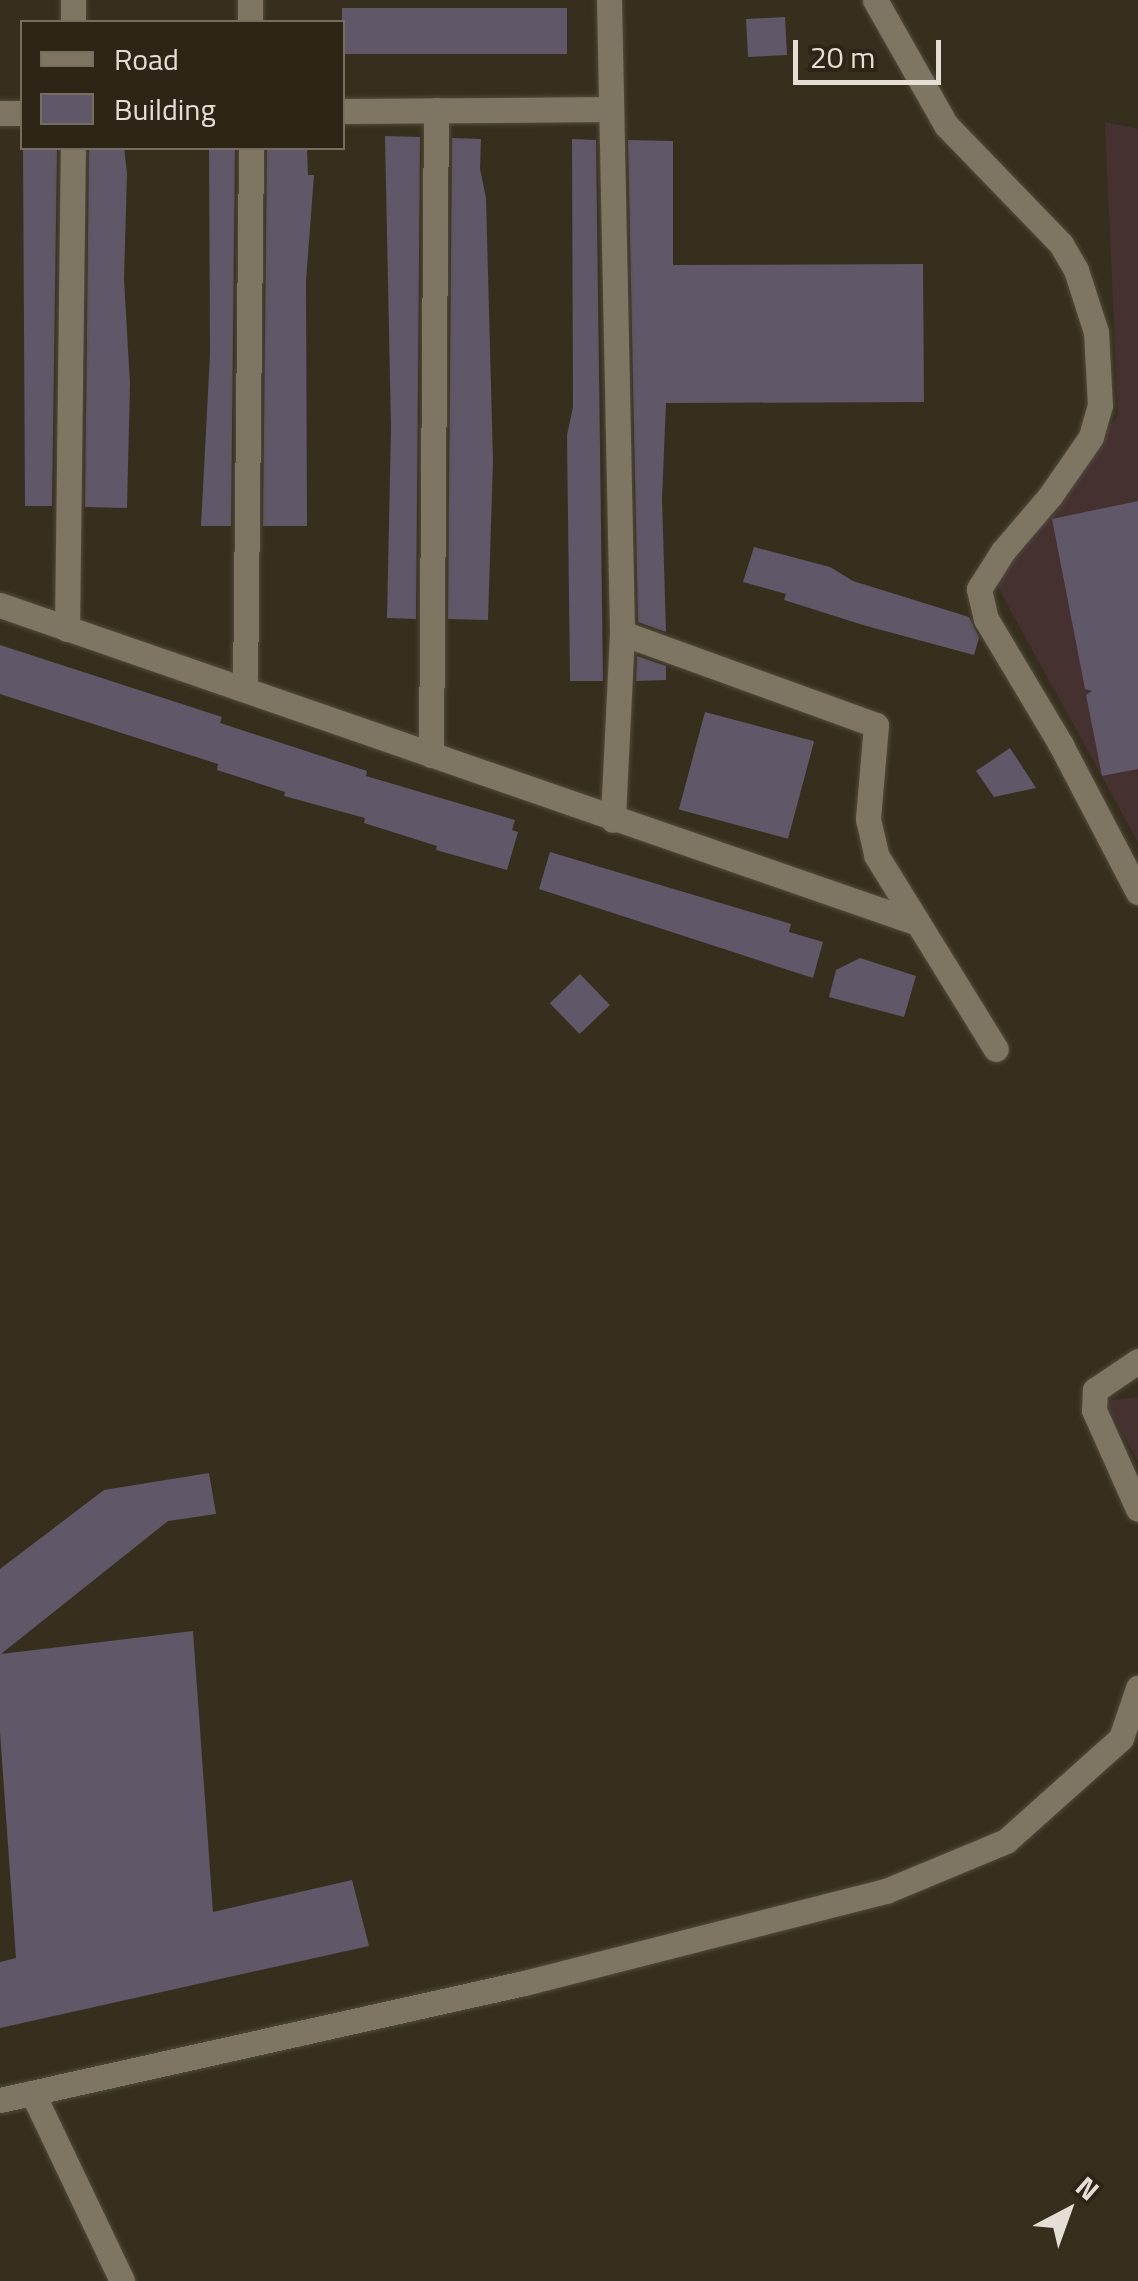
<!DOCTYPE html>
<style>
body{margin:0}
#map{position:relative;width:1138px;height:2281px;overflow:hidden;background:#372f1e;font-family:"Titillium Web",sans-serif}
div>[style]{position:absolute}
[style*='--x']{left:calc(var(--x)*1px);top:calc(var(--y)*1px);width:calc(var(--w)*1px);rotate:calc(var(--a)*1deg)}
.industrial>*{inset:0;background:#463131}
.building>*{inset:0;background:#605768;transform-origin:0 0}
.roads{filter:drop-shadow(0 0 2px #514b3c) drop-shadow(0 0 2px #514b3c)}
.minor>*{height:25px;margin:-12.5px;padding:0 12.5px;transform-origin:12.5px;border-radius:12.5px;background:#7f7563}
span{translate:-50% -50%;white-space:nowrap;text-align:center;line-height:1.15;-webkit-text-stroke:8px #2d2515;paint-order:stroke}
.legend{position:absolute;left:20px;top:20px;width:325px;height:130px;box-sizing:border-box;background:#2d2515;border:2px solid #766f61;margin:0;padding:12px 18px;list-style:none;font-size:30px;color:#e4ded4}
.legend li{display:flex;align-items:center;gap:20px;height:50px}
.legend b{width:50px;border:2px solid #766f61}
.north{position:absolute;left:1018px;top:2161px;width:100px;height:100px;-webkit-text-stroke:8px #2d2515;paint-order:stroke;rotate:41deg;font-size:28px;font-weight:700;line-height:40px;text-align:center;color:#e4ded4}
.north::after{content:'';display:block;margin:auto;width:35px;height:45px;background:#e4ded4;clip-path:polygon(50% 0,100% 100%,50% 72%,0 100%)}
.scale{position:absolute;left:793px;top:40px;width:148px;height:45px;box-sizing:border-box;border:5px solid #e4ded4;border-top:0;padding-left:12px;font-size:30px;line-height:35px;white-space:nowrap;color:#e4ded4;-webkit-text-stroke:8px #2d2515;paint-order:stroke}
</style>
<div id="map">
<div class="industrial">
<div style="clip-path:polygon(1105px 122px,1138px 129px,1138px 842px,995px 582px,1118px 415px)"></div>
<div style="clip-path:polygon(1138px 1397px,1138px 1461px,1105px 1401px)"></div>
</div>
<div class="building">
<div style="left:342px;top:8px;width:225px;height:46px"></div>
<div style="left:785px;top:17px;width:38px;height:39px;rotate:87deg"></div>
<div style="clip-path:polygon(385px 136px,420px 137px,416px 619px,387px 618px,391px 429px)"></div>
<div style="clip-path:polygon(452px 138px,481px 139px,480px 169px,486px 198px,493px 461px,488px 620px,448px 619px)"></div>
<div style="clip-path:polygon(572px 139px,596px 140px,603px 681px,570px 681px,567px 435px,573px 407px)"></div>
<div style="clip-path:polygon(628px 140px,673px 141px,673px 265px,923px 264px,924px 402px,666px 403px,662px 498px,666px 632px,638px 622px)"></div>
<div style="clip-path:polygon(23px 148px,57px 148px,52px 506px,25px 506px)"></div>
<div style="clip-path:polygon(89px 148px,124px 148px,127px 173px,124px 279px,130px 384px,127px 508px,85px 507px)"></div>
<div style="clip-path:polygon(209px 148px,235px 148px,231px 526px,201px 526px,210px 354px)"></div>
<div style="clip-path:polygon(267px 148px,307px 148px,308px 175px,314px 175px,306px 281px,307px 526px,263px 526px)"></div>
<div style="clip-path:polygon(1138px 501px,1138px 769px,1102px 776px,1086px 695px,1092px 691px,1085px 689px,1052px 519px)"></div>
<div style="clip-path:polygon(754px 547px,830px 567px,853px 581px,969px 617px,979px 638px,974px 655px,863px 625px,784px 600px,786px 594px,743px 582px)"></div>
<div style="clip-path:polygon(0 645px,222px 717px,220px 723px,367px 771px,366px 776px,515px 820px,512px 830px,518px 832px,507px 870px,436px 850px,437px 846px,364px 823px,365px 818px,284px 796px,285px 792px,217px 770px,218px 764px,0 694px)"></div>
<div style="clip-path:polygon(637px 656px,666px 666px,666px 680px,636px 681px)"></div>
<div style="left:705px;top:712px;width:113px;height:101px;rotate:15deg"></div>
<div style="clip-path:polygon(1010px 748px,1036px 788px,994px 797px,976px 771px)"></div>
<div style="clip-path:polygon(550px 852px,791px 924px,789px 932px,823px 942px,813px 978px,539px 889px)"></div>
<div style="clip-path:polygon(860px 958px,916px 976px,904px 1017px,829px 997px,836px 970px)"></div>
<div style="left:580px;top:974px;width:43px;height:42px;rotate:46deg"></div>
<div style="clip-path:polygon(209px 1473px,216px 1514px,168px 1521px,1px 1654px,193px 1631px,213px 1912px,352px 1880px,369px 1946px,0 2028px,0 1962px,16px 1958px,0 1732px,0 1569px,104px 1490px)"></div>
</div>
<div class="roads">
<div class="minor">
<div style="--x:73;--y:0;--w:22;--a:90"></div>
<div style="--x:250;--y:0;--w:22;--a:90"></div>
<div style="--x:609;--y:0;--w:633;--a:88.82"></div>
<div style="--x:622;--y:633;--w:187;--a:92.8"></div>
<div style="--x:875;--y:0;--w:144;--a:60.4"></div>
<div style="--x:946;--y:125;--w:165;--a:46"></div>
<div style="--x:1061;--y:244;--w:30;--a:60"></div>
<div style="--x:1076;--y:270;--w:65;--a:72.1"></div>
<div style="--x:1096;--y:332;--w:73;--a:86.9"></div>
<div style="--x:1100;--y:405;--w:33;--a:106"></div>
<div style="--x:1091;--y:437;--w:72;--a:124.8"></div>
<div style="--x:1050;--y:496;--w:72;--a:130.5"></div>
<div style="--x:1003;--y:551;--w:45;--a:122.3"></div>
<div style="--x:979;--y:589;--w:31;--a:77"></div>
<div style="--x:986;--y:619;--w:147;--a:59.2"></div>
<div style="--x:1061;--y:745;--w:166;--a:62.4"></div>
<div style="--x:342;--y:111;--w:269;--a:-0.4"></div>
<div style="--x:0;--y:113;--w:22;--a:0"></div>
<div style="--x:0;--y:605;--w:968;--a:19.11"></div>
<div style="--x:67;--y:629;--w:481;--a:-89.3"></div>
<div style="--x:622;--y:633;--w:270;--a:19.9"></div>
<div style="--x:876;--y:725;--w:94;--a:94.9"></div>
<div style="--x:868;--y:819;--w:37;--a:77"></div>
<div style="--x:876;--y:855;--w:228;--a:58.3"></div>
<div style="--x:245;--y:687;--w:539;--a:-89.36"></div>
<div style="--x:431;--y:755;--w:645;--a:-89.56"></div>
<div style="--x:1138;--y:1361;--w:52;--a:146"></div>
<div style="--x:1095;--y:1390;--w:20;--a:93"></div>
<div style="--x:1094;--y:1410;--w:108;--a:66"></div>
<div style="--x:33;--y:2094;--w:207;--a:64.5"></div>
<div style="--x:0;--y:2100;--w:537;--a:-12.59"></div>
<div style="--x:524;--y:1983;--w:374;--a:-14.3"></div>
<div style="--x:886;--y:1891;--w:130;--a:-22.6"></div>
<div style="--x:1006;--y:1841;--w:154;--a:-41.8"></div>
<div style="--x:1121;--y:1738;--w:53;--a:-71.2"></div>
</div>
</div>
<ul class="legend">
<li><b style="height:12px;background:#7f7563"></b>Road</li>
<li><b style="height:28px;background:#605768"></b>Building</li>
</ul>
<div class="north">N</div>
<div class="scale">20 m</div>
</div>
